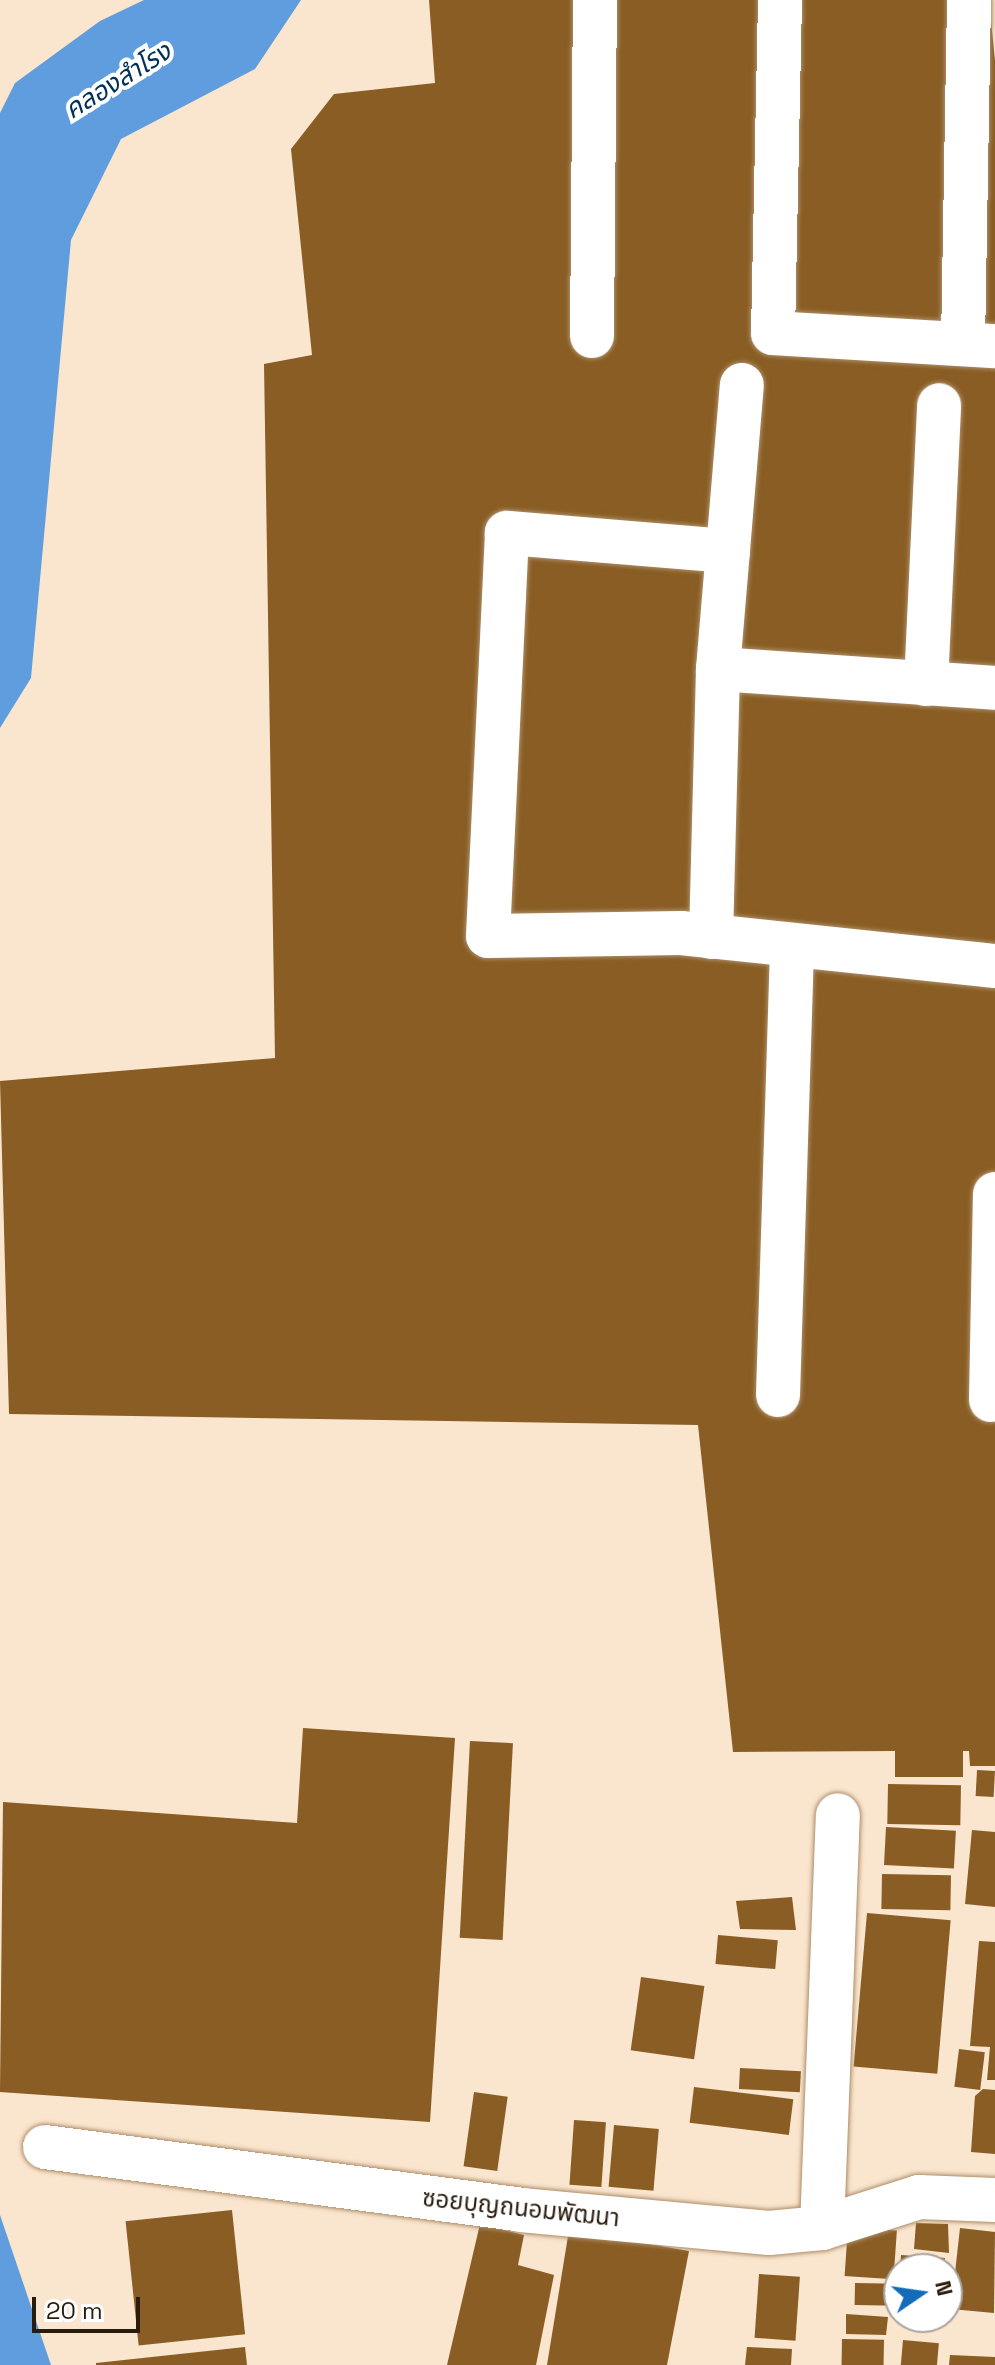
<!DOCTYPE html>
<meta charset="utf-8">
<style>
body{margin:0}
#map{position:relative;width:995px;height:2365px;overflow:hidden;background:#fae5ce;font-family:"Space Grotesk","Noto Sans Thai",sans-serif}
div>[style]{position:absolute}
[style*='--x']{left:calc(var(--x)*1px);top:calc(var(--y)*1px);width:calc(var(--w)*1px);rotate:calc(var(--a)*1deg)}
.water>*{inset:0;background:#5f9dde}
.building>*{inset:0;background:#895d23;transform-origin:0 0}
.roads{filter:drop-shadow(0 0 2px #ad8d68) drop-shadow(0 0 2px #ad8d68)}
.minor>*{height:44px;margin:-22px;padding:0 22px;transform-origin:22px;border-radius:22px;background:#fff}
span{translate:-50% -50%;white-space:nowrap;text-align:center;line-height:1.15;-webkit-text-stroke:8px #fff;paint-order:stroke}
.street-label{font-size:24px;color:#291c0d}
.water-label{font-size:26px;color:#013059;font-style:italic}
.north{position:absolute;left:883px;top:2253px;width:80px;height:80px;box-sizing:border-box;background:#fff;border:2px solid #a9a49e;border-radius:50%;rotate:77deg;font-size:22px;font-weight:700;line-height:32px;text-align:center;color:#291c0d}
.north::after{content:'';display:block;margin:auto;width:28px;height:36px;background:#136cb9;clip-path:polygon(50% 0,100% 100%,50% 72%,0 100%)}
.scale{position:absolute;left:32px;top:2297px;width:108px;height:36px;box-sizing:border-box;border:4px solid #291c0d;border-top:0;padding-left:10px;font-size:24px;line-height:28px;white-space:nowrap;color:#291c0d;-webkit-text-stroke:6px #fff;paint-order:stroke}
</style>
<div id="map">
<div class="water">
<div style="clip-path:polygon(144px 0,301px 0,255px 69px,121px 139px,71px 240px,31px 678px,0 728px,0 113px,15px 83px,100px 21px)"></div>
<div style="clip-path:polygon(0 2215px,51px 2365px,0 2365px)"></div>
</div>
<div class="building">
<div style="clip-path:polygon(429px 0,989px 0,995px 61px,995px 1766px,970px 1766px,969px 1751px,963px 1751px,963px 1777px,895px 1777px,895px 1751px,733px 1752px,698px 1425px,9px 1414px,0 1081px,275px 1058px,264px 364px,312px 355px,291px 149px,334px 94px,435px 83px)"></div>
<div style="clip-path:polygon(303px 1728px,455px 1738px,430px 2122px,0 2092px,3px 1802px,297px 1823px)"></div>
<div style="left:470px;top:1741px;width:43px;height:197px;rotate:3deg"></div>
<div style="left:977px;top:1770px;width:18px;height:26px;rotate:3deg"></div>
<div style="left:888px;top:1784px;width:73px;height:40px;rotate:1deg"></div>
<div style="left:886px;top:1827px;width:70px;height:38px;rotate:3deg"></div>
<div style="clip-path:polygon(972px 1830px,995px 1832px,995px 1907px,965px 1904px)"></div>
<div style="left:882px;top:1874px;width:69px;height:35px;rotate:1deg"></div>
<div style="clip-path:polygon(792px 1897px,796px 1930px,740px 1929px,736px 1901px)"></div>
<div style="left:867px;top:1913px;width:84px;height:154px;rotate:5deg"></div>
<div style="left:718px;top:1935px;width:60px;height:29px;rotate:5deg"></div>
<div style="clip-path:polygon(979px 1941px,995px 1942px,995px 2080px,987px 2080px,990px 2047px,970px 2046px)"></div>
<div style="left:641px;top:1977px;width:64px;height:74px;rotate:8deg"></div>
<div style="left:959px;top:2049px;width:26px;height:38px;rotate:7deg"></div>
<div style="left:740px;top:2068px;width:61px;height:21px;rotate:3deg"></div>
<div style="left:694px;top:2087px;width:100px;height:36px;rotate:7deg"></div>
<div style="clip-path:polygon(983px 2089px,995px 2090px,995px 2154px,971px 2152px,975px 2096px)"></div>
<div style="left:474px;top:2092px;width:34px;height:75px;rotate:8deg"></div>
<div style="left:574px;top:2120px;width:32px;height:65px;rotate:4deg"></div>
<div style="left:614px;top:2125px;width:45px;height:62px;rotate:5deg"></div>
<div style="left:232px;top:2210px;width:125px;height:107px;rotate:84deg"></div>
<div style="clip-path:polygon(916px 2223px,948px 2224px,949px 2253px,914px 2249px)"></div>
<div style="clip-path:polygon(480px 2224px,524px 2235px,518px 2265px,554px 2275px,536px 2365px,447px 2365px)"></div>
<div style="left:848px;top:2227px;width:49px;height:49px;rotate:4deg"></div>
<div style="clip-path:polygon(960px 2228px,995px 2232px,994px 2313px,951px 2309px)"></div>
<div style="clip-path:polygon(569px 2230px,689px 2251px,667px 2365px,547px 2365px)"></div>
<div style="clip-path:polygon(901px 2255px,945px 2258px,944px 2269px,900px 2269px)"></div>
<div style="left:759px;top:2274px;width:41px;height:64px;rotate:4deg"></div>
<div style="left:855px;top:2283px;width:44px;height:22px;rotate:1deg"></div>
<div style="clip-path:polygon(846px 2314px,888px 2317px,886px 2335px,846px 2334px)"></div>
<div style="left:842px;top:2339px;width:42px;height:26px;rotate:1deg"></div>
<div style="left:903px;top:2340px;width:36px;height:25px;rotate:5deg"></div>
<div style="clip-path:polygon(245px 2347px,247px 2365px,96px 2365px,96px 2363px)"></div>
<div style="clip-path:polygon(747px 2347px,792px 2349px,791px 2365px,745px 2365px)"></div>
<div style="clip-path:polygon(950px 2355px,995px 2357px,995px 2365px,949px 2365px)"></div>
</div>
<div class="roads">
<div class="minor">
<div style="--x:780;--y:0;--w:333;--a:91.2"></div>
<div style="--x:773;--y:333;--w:222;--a:3.4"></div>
<div style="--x:592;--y:336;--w:336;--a:-89.5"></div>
<div style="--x:963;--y:344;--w:344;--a:-89"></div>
<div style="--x:728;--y:551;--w:222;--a:-175.3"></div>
<div style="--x:507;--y:533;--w:403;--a:92.7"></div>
<div style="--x:488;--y:936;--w:193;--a:-0.9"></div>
<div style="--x:681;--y:933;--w:316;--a:6"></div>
<div style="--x:718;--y:669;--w:285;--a:-85.2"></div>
<div style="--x:926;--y:684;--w:279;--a:-87.3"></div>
<div style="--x:711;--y:937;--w:268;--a:-88.5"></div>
<div style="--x:718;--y:669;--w:278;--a:3.9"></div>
<div style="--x:778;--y:1395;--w:450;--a:-88.2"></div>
<div style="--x:991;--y:1400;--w:206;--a:-88.9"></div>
<div style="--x:45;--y:2147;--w:480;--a:7.5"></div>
<div style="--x:521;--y:2210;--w:249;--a:5.3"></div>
<div style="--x:769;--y:2233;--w:53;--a:-5.4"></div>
<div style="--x:822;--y:2228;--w:102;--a:-17.7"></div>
<div style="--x:919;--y:2197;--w:76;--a:2.3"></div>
<div style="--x:822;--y:2228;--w:413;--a:-87.8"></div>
</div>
</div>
<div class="street-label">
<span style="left:521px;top:2208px;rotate:6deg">ซอยบุญถนอมพัฒนา</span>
</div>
<div class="water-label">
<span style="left:118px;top:81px;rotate:-32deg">คลองสำโรง</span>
</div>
<div class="north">N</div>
<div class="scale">20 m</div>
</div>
